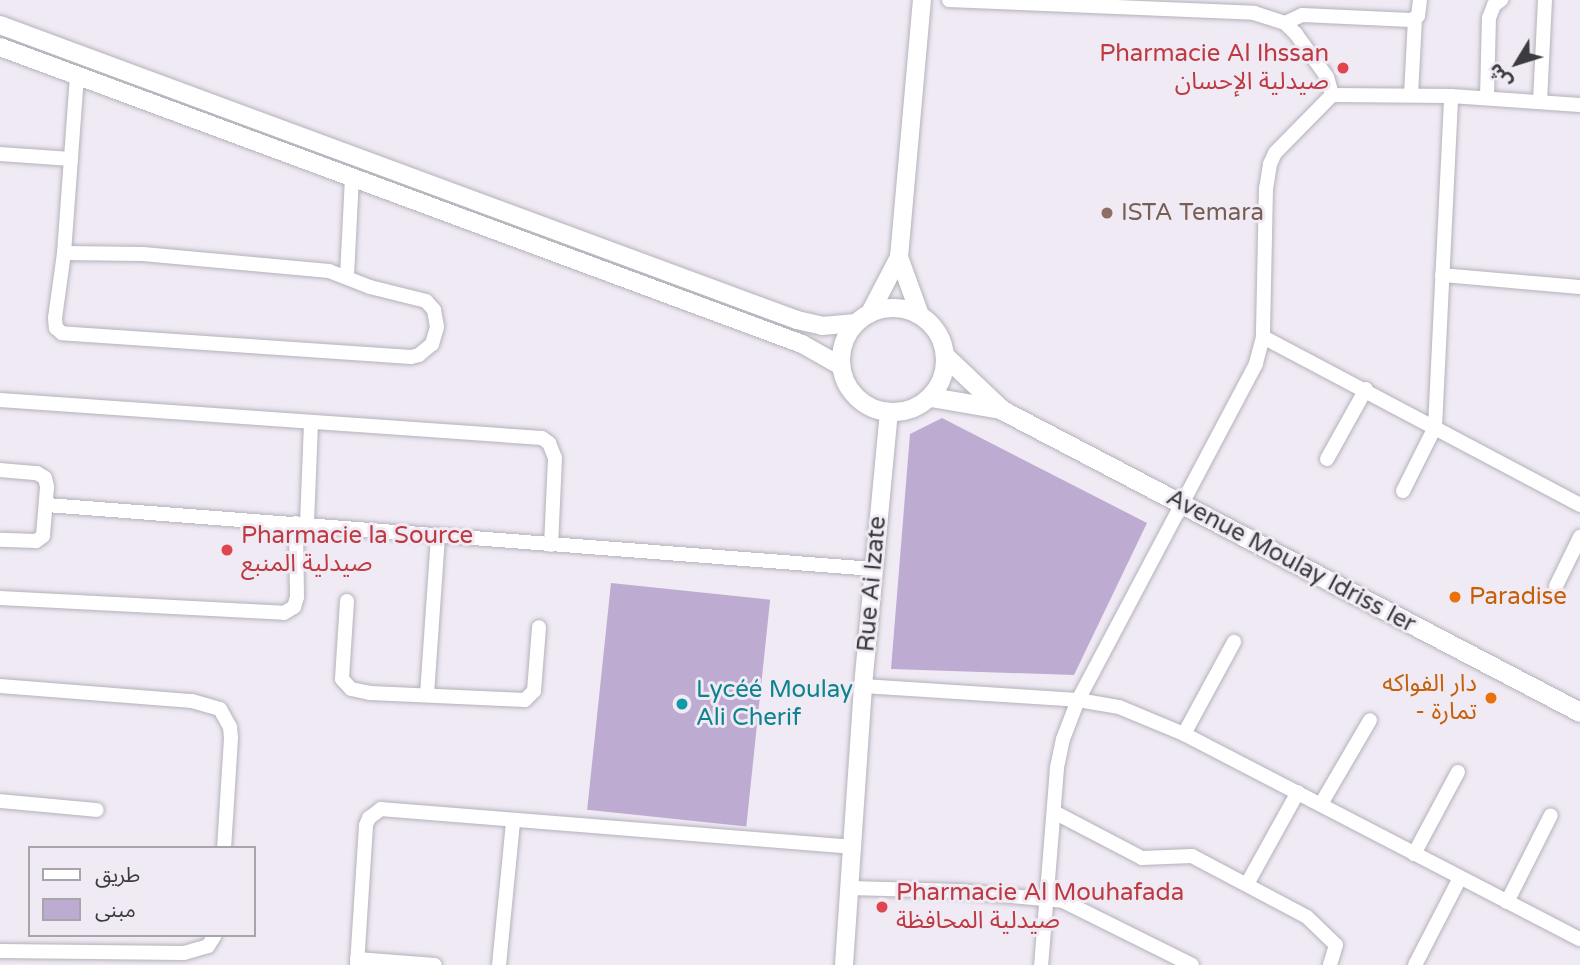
<!DOCTYPE html>
<meta charset="utf-8">
<style>
body{margin:0}
#map{position:relative;width:1580px;height:965px;overflow:hidden;background:#efeaf4;font-family:"Varela Round","Noto Sans Arabic",sans-serif}
div>[style]{position:absolute}
[style*='--x']{left:calc(var(--x)*1px);top:calc(var(--y)*1px);width:calc(var(--w)*1px);rotate:calc(var(--a)*1deg)}
.building>*{inset:0;background:#beabd1;transform-origin:0 0}
.roads{filter:drop-shadow(0 0 2px #b5b1ba) drop-shadow(0 0 2px #b5b1ba)}
.minor>*{height:14px;margin:-7px;padding:0 7px;transform-origin:7px;border-radius:7px;background:#fff}
.tertiary>*{height:18px;margin:-9px;padding:0 9px;transform-origin:9px;border-radius:9px;background:#fff}
.tertiary>.ring{margin:-9px;padding:0;box-sizing:content-box;background:none;border:18px solid #fff;border-radius:50%}
.secondary>*{height:19px;margin:-9.5px;padding:0 9.5px;transform-origin:9.5px;border-radius:9.5px;background:#fff}
.dots>*{width:19px;height:19px;translate:-50% -50%;box-sizing:border-box;border:4px solid #efeaf4;border-radius:50%}
span{translate:-50% -50%;white-space:nowrap;text-align:center;line-height:1.15;-webkit-text-stroke:6px #efeaf4;paint-order:stroke}
.health-label{font-size:24px;color:#be3a42}
.right{translate:-100% -50%;text-align:right}
.left{translate:0 -50%;text-align:left}
.education-label{font-size:24px;color:#785e54}
.street-label{font-size:24px;color:#3c3b3e}
.food-label{font-size:24px;color:#c56008}
.culture-label{font-size:24px;color:#0d838f}
.legend{position:absolute;left:28px;top:846px;width:228px;height:91px;box-sizing:border-box;background:#efeaf4;border:2px solid #a7a4ab;margin:0;padding:9px 12px;list-style:none;font-size:21px;color:#3c3b3e}
.legend li{display:flex;align-items:center;gap:14px;height:35px}
.legend b{width:35px;border:2px solid #a7a4ab}
.north{position:absolute;left:1482px;top:28px;width:70px;height:70px;-webkit-text-stroke:5px #efeaf4;paint-order:stroke;rotate:232deg;font-size:19px;font-weight:700;line-height:28px;text-align:center;color:#3c3b3e}
.north::after{content:'';display:block;margin:auto;width:24px;height:32px;background:#3c3b3e;clip-path:polygon(50% 0,100% 100%,50% 72%,0 100%)}
</style>
<div id="map">
<div class="building">
<div style="clip-path:polygon(942px 418px,1147px 523px,1074px 675px,891px 669px,910px 434px)"></div>
<div style="left:611px;top:583px;width:160px;height:228px;rotate:6deg"></div>
</div>
<div class="roads">
<div class="minor">
<div style="--x:949;--y:0;--w:305;--a:2.4"></div>
<div style="--x:1254;--y:13;--w:33;--a:18"></div>
<div style="--x:1285;--y:23;--w:16;--a:45"></div>
<div style="--x:1296;--y:34;--w:53;--a:54.2"></div>
<div style="--x:1327;--y:77;--w:19;--a:74"></div>
<div style="--x:1332;--y:95;--w:81;--a:134.5"></div>
<div style="--x:1275;--y:153;--w:12;--a:114"></div>
<div style="--x:1270;--y:164;--w:24;--a:99"></div>
<div style="--x:1266;--y:188;--w:149;--a:91.2"></div>
<div style="--x:1263;--y:337;--w:28;--a:105"></div>
<div style="--x:1256;--y:364;--w:380;--a:117.9"></div>
<div style="--x:1078;--y:700;--w:42;--a:111"></div>
<div style="--x:1063;--y:739;--w:30;--a:102"></div>
<div style="--x:1057;--y:768;--w:198;--a:94.6"></div>
<div style="--x:1285;--y:23;--w:19;--a:-25"></div>
<div style="--x:1302;--y:15;--w:109;--a:2.6"></div>
<div style="--x:1411;--y:20;--w:8;--a:-30"></div>
<div style="--x:1418;--y:16;--w:16;--a:-83"></div>
<div style="--x:1332;--y:95;--w:119;--a:0.5"></div>
<div style="--x:1451;--y:96;--w:129;--a:4"></div>
<div style="--x:1411;--y:95;--w:76;--a:-87"></div>
<div style="--x:1487;--y:98;--w:80;--a:-88.6"></div>
<div style="--x:1489;--y:18;--w:14;--a:-69"></div>
<div style="--x:1494;--y:5;--w:9;--a:-36"></div>
<div style="--x:1540;--y:102;--w:102;--a:-87.2"></div>
<div style="--x:0;--y:154;--w:71;--a:4"></div>
<div style="--x:64;--y:253;--w:79;--a:0.7"></div>
<div style="--x:143;--y:254;--w:187;--a:5.2"></div>
<div style="--x:329;--y:271;--w:44;--a:21.3"></div>
<div style="--x:370;--y:287;--w:58;--a:14"></div>
<div style="--x:426;--y:301;--w:12;--a:48"></div>
<div style="--x:434;--y:310;--w:17;--a:80"></div>
<div style="--x:437;--y:327;--w:18;--a:106"></div>
<div style="--x:432;--y:344;--w:17;--a:140"></div>
<div style="--x:419;--y:355;--w:8;--a:166"></div>
<div style="--x:411;--y:357;--w:350;--a:-176.1"></div>
<div style="--x:62;--y:333;--w:8;--a:-140"></div>
<div style="--x:56;--y:328;--w:10;--a:-96"></div>
<div style="--x:55;--y:318;--w:66;--a:-82.1"></div>
<div style="--x:64;--y:253;--w:177;--a:-85.8"></div>
<div style="--x:1442;--y:275;--w:139;--a:5"></div>
<div style="--x:347;--y:276;--w:100;--a:-87.1"></div>
<div style="--x:1263;--y:337;--w:359;--a:27.9"></div>
<div style="--x:0;--y:400;--w:543;--a:4.01"></div>
<div style="--x:542;--y:438;--w:9;--a:36"></div>
<div style="--x:549;--y:443;--w:16;--a:68"></div>
<div style="--x:555;--y:458;--w:87;--a:92.6"></div>
<div style="--x:1327;--y:459;--w:80;--a:-60.9"></div>
<div style="--x:0;--y:470;--w:37;--a:5"></div>
<div style="--x:37;--y:473;--w:9;--a:32"></div>
<div style="--x:45;--y:478;--w:9;--a:77"></div>
<div style="--x:47;--y:487;--w:49;--a:94.7"></div>
<div style="--x:43;--y:536;--w:9;--a:144"></div>
<div style="--x:36;--y:541;--w:36;--a:-178"></div>
<div style="--x:1403;--y:491;--w:72;--a:-63.4"></div>
<div style="--x:1435;--y:427;--w:331;--a:-87.2"></div>
<div style="--x:47;--y:505;--w:829;--a:4.43"></div>
<div style="--x:307;--y:523;--w:101;--a:-87.7"></div>
<div style="--x:1556;--y:586;--w:55;--a:-63.9"></div>
<div style="--x:0;--y:598;--w:284;--a:3"></div>
<div style="--x:284;--y:613;--w:12;--a:-31"></div>
<div style="--x:294;--y:607;--w:10;--a:-73"></div>
<div style="--x:297;--y:597;--w:74;--a:-90.8"></div>
<div style="--x:347;--y:601;--w:78;--a:93.7"></div>
<div style="--x:342;--y:679;--w:13;--a:48"></div>
<div style="--x:351;--y:689;--w:19;--a:12"></div>
<div style="--x:370;--y:693;--w:155;--a:2.6"></div>
<div style="--x:525;--y:700;--w:13;--a:-45"></div>
<div style="--x:534;--y:691;--w:64;--a:-85.5"></div>
<div style="--x:0;--y:686;--w:193;--a:4.5"></div>
<div style="--x:192;--y:701;--w:29;--a:16"></div>
<div style="--x:220;--y:709;--w:21;--a:61"></div>
<div style="--x:230;--y:727;--w:11;--a:85"></div>
<div style="--x:231;--y:738;--w:110;--a:93.6"></div>
<div style="--x:863;--y:686;--w:215;--a:3.7"></div>
<div style="--x:1078;--y:700;--w:42;--a:9.7"></div>
<div style="--x:1119;--y:707;--w:70;--a:22.6"></div>
<div style="--x:1184;--y:734;--w:446;--a:27.4"></div>
<div style="--x:427;--y:694;--w:159;--a:-86"></div>
<div style="--x:1184;--y:734;--w:105;--a:-61.5"></div>
<div style="--x:0;--y:801;--w:97;--a:5.3"></div>
<div style="--x:1321;--y:804;--w:97;--a:-59.7"></div>
<div style="--x:1054;--y:812;--w:99;--a:27.6"></div>
<div style="--x:1142;--y:858;--w:50;--a:-2.3"></div>
<div style="--x:1192;--y:856;--w:130;--a:27.9"></div>
<div style="--x:1307;--y:917;--w:40;--a:44"></div>
<div style="--x:1336;--y:945;--w:21;--a:107"></div>
<div style="--x:1414;--y:854;--w:93;--a:-61.8"></div>
<div style="--x:1247;--y:884;--w:105;--a:-61"></div>
<div style="--x:850;--y:888;--w:108;--a:1.6"></div>
<div style="--x:958;--y:891;--w:105;--a:5.4"></div>
<div style="--x:1063;--y:901;--w:144;--a:26.4"></div>
<div style="--x:1507;--y:902;--w:97;--a:-63.2"></div>
<div style="--x:0;--y:951;--w:184;--a:0.6"></div>
<div style="--x:184;--y:953;--w:25;--a:-16"></div>
<div style="--x:208;--y:946;--w:13;--a:-58"></div>
<div style="--x:357;--y:959;--w:78;--a:4.4"></div>
<div style="--x:357;--y:965;--w:140;--a:-86.3"></div>
<div style="--x:366;--y:825;--w:8;--a:-67"></div>
<div style="--x:369;--y:818;--w:15;--a:-37"></div>
<div style="--x:381;--y:809;--w:474;--a:4.6"></div>
<div style="--x:499;--y:965;--w:145;--a:-84.4"></div>
<div style="--x:1415;--y:965;--w:98;--a:-62.7"></div>
</div>
<div class="tertiary">
<div style="--x:0;--y:25;--w:850;--a:20.31"></div>
<div style="--x:797;--y:320;--w:26;--a:13"></div>
<div style="--x:822;--y:326;--w:34;--a:-5"></div>
<div style="--x:0;--y:47;--w:855;--a:20.32"></div>
<div style="--x:802;--y:344;--w:45;--a:29.4"></div>
<div style="--x:899;--y:257;--w:62;--a:70.1"></div>
<div class="ring" style="left:841px;top:308px;width:86px;height:86px"></div>
<div style="--x:870;--y:313;--w:63;--a:-62.6"></div>
<div style="--x:899;--y:257;--w:258;--a:-84.9"></div>
<div style="--x:844;--y:965;--w:280;--a:-86.1"></div>
<div style="--x:863;--y:686;--w:274;--a:-84.6"></div>
</div>
<div class="secondary">
<div style="--x:946;--y:357;--w:77;--a:43.4"></div>
<div style="--x:1002;--y:410;--w:652;--a:27.59"></div>
<div style="--x:931;--y:397;--w:71;--a:9.7"></div>
</div>
</div>
<div class="dots">
<div style="left:1343px;top:68px;background:#e0444e"></div>
<div style="left:1107px;top:213px;background:#8d6e63"></div>
<div style="left:227px;top:550px;background:#e0444e"></div>
<div style="left:1455px;top:597px;background:#e8710a"></div>
<div style="left:1491px;top:698px;background:#e8710a"></div>
<div style="left:682px;top:704px;background:#0f9aa8"></div>
<div style="left:882px;top:907px;background:#e0444e"></div>
</div>
<div class="health-label">
<span class="right" style="left:1329px;top:68px">Pharmacie Al Ihssan<br>صيدلية الإحسان</span>
<span class="left" style="left:241px;top:550px">Pharmacie la Source<br>صيدلية المنبع</span>
<span class="left" style="left:896px;top:907px">Pharmacie Al Mouhafada<br>صيدلية المحافظة</span>
</div>
<div class="education-label">
<span class="left" style="left:1121px;top:213px">ISTA Temara</span>
</div>
<div class="street-label">
<span style="left:1291px;top:561px;rotate:28deg">Avenue Moulay Idriss Ier</span>
<span style="left:872px;top:584px;rotate:-85deg">Rue Ai Izate</span>
</div>
<div class="food-label">
<span class="left" style="left:1469px;top:597px">Paradise</span>
<span class="right" style="left:1477px;top:698px">دار الفواكه<br>- تمارة</span>
</div>
<div class="culture-label">
<span class="left" style="left:696px;top:704px">Lycéé Moulay<br>Ali Cherif</span>
</div>
<ul class="legend">
<li><b style="height:9px;background:#fff"></b>طريق</li>
<li><b style="height:19px;background:#beabd1"></b>مبنى</li>
</ul>
<div class="north">ش</div>
</div>
